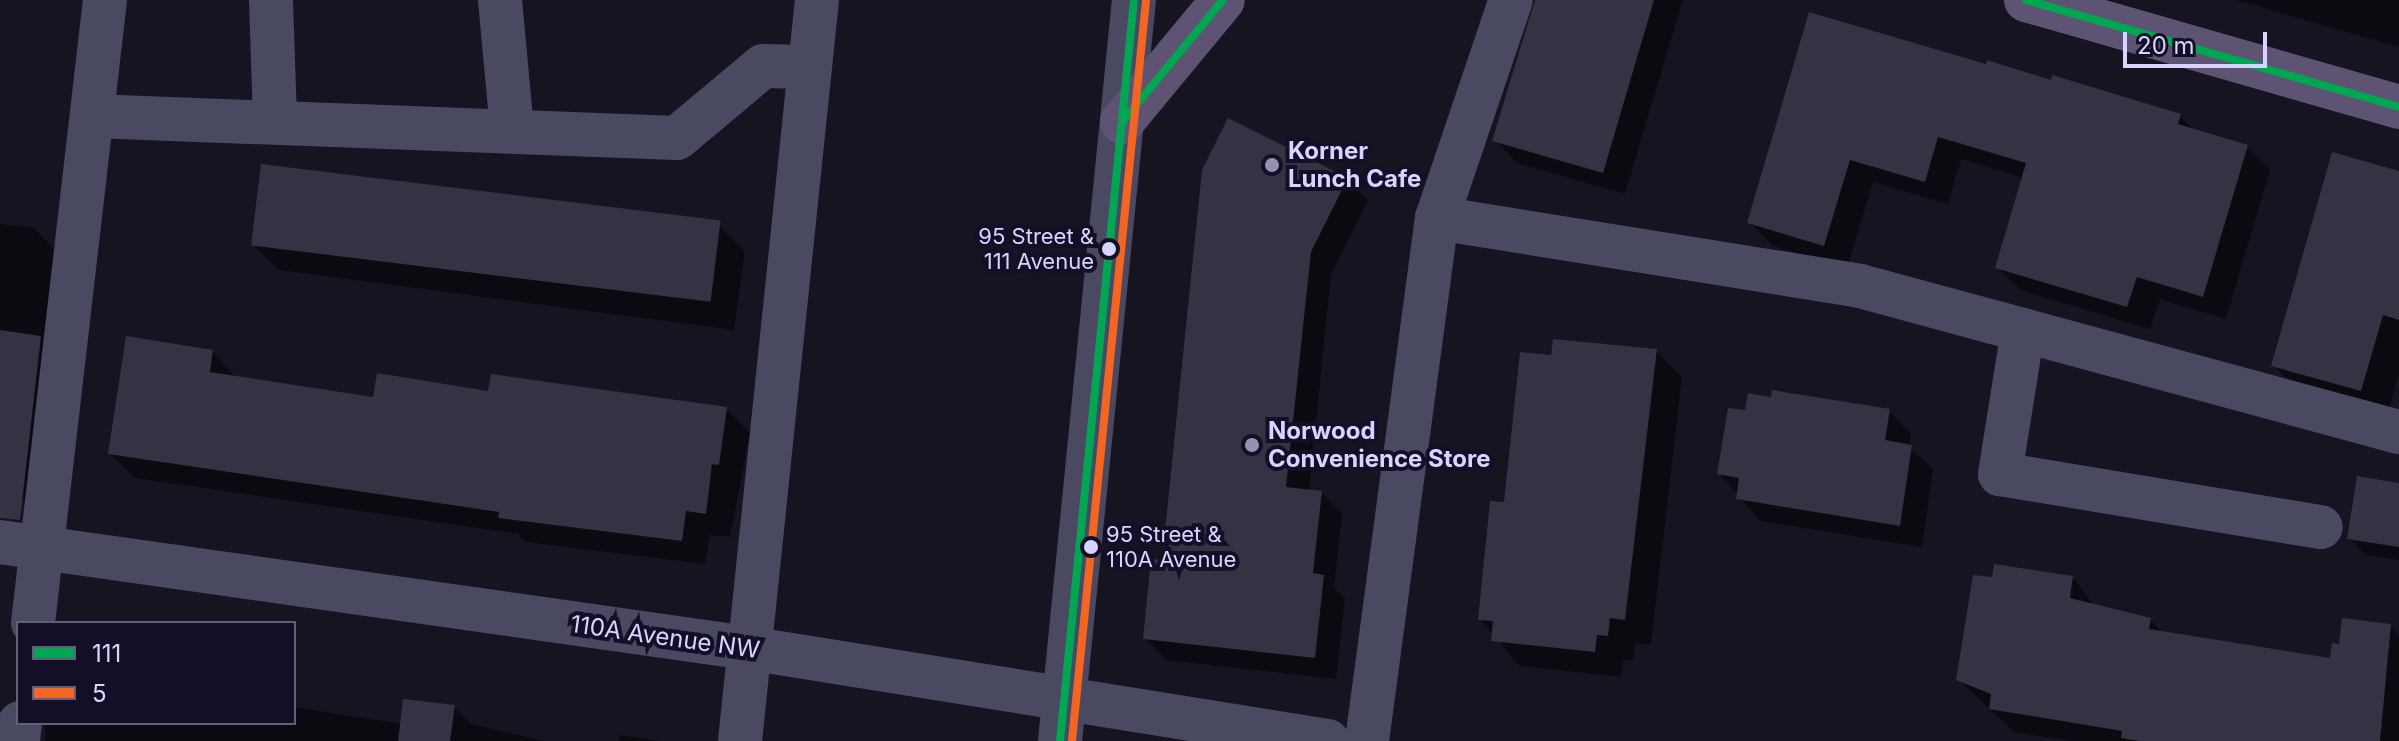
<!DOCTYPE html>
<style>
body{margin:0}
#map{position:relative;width:2399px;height:741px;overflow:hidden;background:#161421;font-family:Inter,sans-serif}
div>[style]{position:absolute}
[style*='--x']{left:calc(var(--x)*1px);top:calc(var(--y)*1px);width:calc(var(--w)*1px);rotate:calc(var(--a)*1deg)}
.shadow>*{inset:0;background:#0007}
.building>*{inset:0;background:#343243;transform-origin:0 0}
.minor>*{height:44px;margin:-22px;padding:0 22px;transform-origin:22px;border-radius:22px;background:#4a4962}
.major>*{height:44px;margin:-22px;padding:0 22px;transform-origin:22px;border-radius:22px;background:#5e5373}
.bus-1>*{height:8px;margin:-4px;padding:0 4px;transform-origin:4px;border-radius:4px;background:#00a651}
.bus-2>*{height:8px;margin:-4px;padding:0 4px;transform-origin:4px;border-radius:4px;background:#f26522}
.dots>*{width:22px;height:22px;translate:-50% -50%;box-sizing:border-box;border:4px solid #130f26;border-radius:50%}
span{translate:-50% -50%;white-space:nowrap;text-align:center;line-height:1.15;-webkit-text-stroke:8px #130f26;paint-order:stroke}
.bus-label{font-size:22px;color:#d9d4ff}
.right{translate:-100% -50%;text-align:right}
.left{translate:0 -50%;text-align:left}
.poi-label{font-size:24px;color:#d9d4ff;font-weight:700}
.street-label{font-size:24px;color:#d9d4ff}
.legend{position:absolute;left:16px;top:621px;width:280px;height:104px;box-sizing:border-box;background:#130f26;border:2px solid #625e7d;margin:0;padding:10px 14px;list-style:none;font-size:24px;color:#d9d4ff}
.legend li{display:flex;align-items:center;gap:16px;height:40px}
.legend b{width:40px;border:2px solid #625e7d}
.scale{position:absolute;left:2123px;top:32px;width:144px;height:36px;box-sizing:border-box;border:4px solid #d9d4ff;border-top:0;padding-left:10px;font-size:24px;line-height:28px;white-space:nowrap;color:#d9d4ff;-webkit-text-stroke:6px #130f26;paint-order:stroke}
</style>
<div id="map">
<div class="shadow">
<div style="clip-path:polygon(1537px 0,1683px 0,1625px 194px,1517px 163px,1495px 140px)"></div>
<div style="clip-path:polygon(2236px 0,2399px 0,2399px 47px)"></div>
<div style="clip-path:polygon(1987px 66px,2180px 116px,2195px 131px,2247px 147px,2270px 170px,2226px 319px,2160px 299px,2150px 329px,2020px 290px,1997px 267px,2024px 178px,1961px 159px,1948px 204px,1873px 182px,1847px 268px,1773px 246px,1750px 222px)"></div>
<div style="clip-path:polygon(1204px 171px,1347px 180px,1368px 201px,1331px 275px,1309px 491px,1321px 492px,1342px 514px,1334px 588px,1345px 598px,1336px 679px,1166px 660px,1145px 639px,1164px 563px)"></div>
<div style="clip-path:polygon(2399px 174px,2399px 373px,2387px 416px,2299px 391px,2273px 365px)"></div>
<div style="clip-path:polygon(0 224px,34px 228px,56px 251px,43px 341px,62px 360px,46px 503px,0 496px)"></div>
<div style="clip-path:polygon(719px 225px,745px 251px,734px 330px,279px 270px,253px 244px)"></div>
<div style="clip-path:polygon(212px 351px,236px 378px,375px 400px,490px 393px,726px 409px,750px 433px,730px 537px,710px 535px,705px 564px,525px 542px,518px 534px,135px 478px,110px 454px)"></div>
<div style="clip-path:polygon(1656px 351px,1682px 377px,1651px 645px,1635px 643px,1633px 661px,1623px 660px,1621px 677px,1519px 666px,1480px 619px,1506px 504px,1553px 358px)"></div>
<div style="clip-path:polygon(1889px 411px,1911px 433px,1909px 447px,1933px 469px,1922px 547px,1760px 521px,1719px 473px)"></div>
<div style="clip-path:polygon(2399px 485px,2399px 560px,2366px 555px,2349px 538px)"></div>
<div style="clip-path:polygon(2073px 578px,2095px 606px,2150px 620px,2164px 634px,2332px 660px,2341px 646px,2390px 626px,2399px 635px,2399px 741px,2072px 741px,2014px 732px,1959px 680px)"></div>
<div style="clip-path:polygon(294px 707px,402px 724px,454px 707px,471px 724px,545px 741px,45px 741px,46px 723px,294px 723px)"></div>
<div style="clip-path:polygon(620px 735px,660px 741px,619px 741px)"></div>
</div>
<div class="building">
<div style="clip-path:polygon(1535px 0,1654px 0,1603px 173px,1492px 141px)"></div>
<div style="clip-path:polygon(1809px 12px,1986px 64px,1987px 60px,2051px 80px,2052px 75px,2181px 114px,2178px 124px,2248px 145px,2203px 297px,2137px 277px,2127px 307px,1995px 268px,2026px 163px,1938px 137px,1925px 182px,1850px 160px,1824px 246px,1747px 223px)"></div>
<div style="clip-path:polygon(1228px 118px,1348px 178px,1311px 252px,1286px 487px,1322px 491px,1313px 573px,1324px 575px,1315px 658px,1143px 639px,1151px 559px,1162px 560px,1202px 170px)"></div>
<div style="clip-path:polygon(2332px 152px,2399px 171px,2399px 320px,2383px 315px,2361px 391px,2271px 366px)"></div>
<div style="left:261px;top:164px;width:463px;height:82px;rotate:7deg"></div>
<div style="clip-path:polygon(0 330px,41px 336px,20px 520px,0 518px)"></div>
<div style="clip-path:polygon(126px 336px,213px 350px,210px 372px,373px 397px,377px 373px,488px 391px,491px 374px,727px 407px,719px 465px,712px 464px,706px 514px,686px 511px,682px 541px,498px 518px,499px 512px,108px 454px)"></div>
<div style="clip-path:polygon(1553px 339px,1657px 349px,1625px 620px,1610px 618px,1608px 636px,1597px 635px,1595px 652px,1491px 641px,1493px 621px,1478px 620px,1490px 501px,1504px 502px,1520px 352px,1551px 355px)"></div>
<div style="clip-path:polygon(1772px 390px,1890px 409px,1885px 440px,1912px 445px,1900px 526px,1736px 499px,1739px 478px,1717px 474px,1728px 408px,1745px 410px,1748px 393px,1771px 397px)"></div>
<div style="clip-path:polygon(2357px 476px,2399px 483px,2399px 547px,2347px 539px)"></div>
<div style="clip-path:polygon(1994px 564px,2073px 576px,2070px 598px,2151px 618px,2149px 629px,2330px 658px,2332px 643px,2339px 644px,2342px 618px,2391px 624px,2380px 741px,2140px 741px,2121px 738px,2122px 731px,1989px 709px,1991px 694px,1956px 680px,1973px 575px,1992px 577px)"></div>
<div style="clip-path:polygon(403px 699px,455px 705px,450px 741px,398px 741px)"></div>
</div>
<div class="minor">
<div style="--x:271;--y:0;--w:122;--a:88.1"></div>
<div style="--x:500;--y:0;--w:131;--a:84.7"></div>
<div style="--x:92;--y:116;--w:585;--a:2.15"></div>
<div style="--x:677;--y:138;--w:112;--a:-39.9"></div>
<div style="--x:763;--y:66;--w:47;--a:1.2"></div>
<div style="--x:1437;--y:218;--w:428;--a:9.1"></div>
<div style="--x:1860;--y:286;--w:558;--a:15.16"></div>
<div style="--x:2023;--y:330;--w:146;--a:99.1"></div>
<div style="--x:2000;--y:474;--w:325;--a:9.4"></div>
<div style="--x:0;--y:542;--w:755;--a:8.07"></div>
<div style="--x:748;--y:648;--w:587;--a:9.11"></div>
<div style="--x:33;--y:623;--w:627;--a:-83.41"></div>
<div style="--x:18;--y:741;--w:18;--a:-84"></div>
<div style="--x:740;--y:741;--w:745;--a:-84.07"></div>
<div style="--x:1060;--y:741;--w:745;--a:-84.3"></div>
<div style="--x:1367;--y:741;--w:528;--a:-82.38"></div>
<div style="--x:1437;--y:218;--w:230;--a:-71.3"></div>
</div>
<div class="major">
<div style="--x:2026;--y:0;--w:388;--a:16"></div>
<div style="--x:1122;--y:122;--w:158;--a:-50.4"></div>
</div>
<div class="bus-1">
<div style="--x:2026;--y:0;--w:388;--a:16"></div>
<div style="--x:1122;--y:122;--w:158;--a:-50.4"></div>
<div style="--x:1060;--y:741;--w:745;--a:-84.3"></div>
</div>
<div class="bus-2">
<div style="--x:1072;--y:741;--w:744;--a:-84.29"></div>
</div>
<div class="dots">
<div style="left:1272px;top:165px;background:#9591b1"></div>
<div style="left:1109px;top:249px;background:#d9d4ff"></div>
<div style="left:1252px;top:445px;background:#9591b1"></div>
<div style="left:1091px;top:547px;background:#d9d4ff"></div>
</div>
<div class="bus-label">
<span class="right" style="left:1094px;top:249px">95 Street &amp;<br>111 Avenue</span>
<span class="left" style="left:1106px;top:547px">95 Street &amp;<br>110A Avenue</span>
</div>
<div class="poi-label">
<span class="left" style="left:1288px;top:165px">Korner<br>Lunch Cafe</span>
<span class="left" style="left:1268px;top:445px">Norwood<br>Convenience Store</span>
</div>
<div class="street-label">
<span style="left:665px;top:637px;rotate:8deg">110A Avenue NW</span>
</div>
<ul class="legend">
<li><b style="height:10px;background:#00a651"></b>111</li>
<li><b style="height:10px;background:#f26522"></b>5</li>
</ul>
<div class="scale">20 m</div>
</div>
